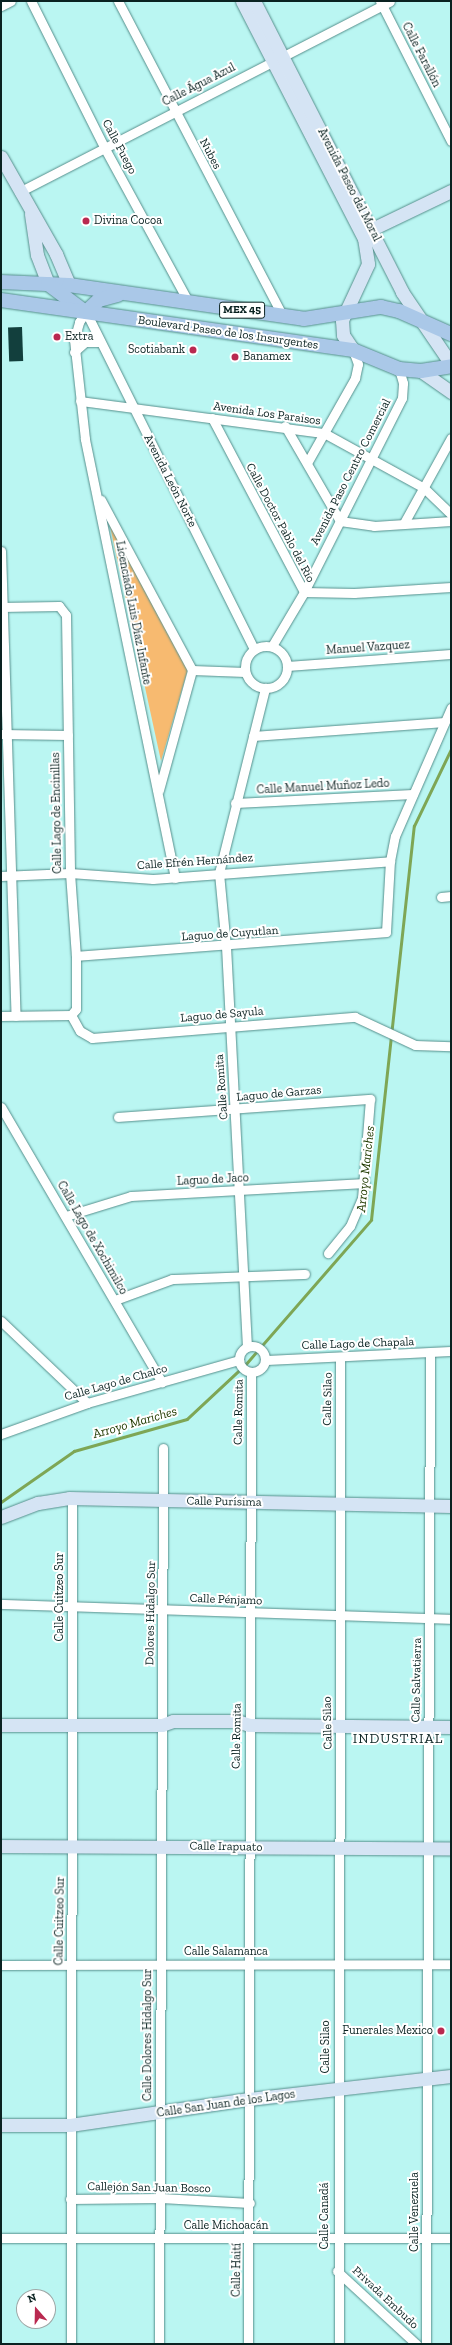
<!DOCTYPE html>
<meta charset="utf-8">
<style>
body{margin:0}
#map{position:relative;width:452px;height:2345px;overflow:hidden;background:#baf6f2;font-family:"Zilla Slab",serif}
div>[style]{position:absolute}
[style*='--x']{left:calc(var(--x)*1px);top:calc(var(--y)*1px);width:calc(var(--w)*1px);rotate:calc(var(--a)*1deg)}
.green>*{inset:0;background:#f7ba70}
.stream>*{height:2.5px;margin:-1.25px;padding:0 1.25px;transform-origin:1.25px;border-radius:1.25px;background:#7ea655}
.building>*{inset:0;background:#123f3d;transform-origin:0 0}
.roads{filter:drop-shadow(0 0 1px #568f8c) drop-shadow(0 0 1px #568f8c)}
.street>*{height:9px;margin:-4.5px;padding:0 4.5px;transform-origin:4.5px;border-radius:4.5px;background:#fff}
.street>.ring{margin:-4.5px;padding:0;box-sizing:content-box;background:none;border:9px solid #fff;border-radius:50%}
.secondary>*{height:13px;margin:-6.5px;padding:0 6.5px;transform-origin:6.5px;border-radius:6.5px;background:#d5e4f4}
.primary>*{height:14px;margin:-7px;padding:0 7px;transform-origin:7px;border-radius:7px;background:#aac8e8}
.dots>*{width:11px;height:11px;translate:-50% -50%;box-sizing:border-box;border:2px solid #fff;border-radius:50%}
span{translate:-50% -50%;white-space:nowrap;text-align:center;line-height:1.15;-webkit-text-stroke:4px #fff;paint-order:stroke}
.shield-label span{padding:1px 3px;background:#fff;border:1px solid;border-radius:3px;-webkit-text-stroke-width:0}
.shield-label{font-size:11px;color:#0a2221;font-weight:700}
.street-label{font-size:12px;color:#0a2221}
.poi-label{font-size:12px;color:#0a2221}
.left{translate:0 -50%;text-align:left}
.right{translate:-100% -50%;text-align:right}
.water-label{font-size:13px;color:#213a00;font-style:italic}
.quarter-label{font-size:14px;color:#0a2221;letter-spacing:1px}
.frame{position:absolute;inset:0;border:2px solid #0a2221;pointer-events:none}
.north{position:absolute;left:16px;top:2289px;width:40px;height:40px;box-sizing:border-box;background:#fff;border:1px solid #9da7a6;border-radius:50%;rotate:340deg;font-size:11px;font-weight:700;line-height:16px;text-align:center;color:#0a2221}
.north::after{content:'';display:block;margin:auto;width:14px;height:18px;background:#b92950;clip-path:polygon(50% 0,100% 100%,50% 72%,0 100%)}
</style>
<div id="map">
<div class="green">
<div style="clip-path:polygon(108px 517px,190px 662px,161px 761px)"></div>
</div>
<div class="stream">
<div style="--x:1;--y:1502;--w:89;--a:-34.9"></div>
<div style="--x:74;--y:1451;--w:117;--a:-15.8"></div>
<div style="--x:187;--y:1419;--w:79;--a:-43"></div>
<div style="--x:245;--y:1365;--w:192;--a:-49"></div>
<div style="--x:371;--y:1220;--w:396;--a:-83.8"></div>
<div style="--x:414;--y:826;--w:85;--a:-64.3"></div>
</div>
<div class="building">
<div style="left:22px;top:327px;width:34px;height:14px;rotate:88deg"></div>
</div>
<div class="roads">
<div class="street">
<div style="--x:31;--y:1;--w:163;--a:63.4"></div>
<div style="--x:104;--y:147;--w:178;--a:61.4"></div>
<div style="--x:118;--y:1;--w:356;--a:62.4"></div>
<div style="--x:380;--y:1;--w:157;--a:63.1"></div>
<div style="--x:1;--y:6;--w:11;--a:-27"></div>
<div style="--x:19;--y:192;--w:417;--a:-27.2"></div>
<div style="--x:74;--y:352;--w:15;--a:-42"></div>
<div style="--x:85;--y:342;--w:15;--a:0"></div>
<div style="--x:80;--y:401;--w:246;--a:7.5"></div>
<div style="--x:324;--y:433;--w:114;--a:28.8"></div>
<div style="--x:424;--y:488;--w:37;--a:44"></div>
<div style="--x:212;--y:418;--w:197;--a:62.1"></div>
<div style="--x:285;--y:426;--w:110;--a:59.9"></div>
<div style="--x:307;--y:463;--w:98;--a:-60.5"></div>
<div style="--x:355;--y:378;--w:14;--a:-78"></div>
<div style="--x:358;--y:364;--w:15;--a:-110"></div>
<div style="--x:101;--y:500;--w:193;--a:61.8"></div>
<div style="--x:340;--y:521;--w:34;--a:8"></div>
<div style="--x:374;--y:526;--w:77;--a:-3.7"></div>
<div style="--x:404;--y:523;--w:97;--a:-61.1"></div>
<div style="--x:1;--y:551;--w:465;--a:88.2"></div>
<div style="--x:304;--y:592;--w:50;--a:1.1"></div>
<div style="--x:354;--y:593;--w:97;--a:-3.5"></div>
<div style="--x:1;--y:607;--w:58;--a:-1"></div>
<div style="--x:59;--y:606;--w:11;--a:52"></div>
<div style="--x:66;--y:615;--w:258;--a:89.1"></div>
<div style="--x:70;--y:873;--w:83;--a:85.9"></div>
<div style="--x:76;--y:956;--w:53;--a:90"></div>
<div style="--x:76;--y:1009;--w:8;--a:130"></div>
<div class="ring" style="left:245px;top:646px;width:33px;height:33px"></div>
<div style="--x:272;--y:646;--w:63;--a:-59.3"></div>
<div style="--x:304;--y:592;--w:217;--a:-63.2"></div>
<div style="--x:402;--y:398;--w:15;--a:-86"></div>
<div style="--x:403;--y:383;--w:15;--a:-106"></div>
<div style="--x:287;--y:666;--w:164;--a:-4.2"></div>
<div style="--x:192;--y:670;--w:53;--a:2.2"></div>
<div style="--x:1;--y:734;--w:67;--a:0.9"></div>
<div style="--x:253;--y:736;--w:192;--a:-4.2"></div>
<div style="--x:159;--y:790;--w:124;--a:-74.6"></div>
<div style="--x:235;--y:803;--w:178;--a:-2.9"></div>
<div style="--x:1;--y:876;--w:69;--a:-2.5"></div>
<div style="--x:70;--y:873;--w:83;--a:4.1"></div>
<div style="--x:153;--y:879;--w:238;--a:-4.3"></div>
<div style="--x:175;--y:878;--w:448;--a:-101.6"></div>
<div style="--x:85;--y:439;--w:100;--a:-96.3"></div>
<div style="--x:74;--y:340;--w:19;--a:-74"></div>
<div style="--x:79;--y:322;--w:12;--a:-55"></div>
<div style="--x:86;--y:312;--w:377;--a:63.5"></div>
<div style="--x:441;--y:897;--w:10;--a:-6"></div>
<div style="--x:76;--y:956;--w:311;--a:-4.4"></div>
<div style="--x:386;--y:932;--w:71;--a:-86.8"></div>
<div style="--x:390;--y:861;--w:25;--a:-79"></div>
<div style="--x:395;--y:836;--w:140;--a:-66.4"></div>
<div style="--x:71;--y:1015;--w:18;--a:61"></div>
<div style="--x:80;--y:1031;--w:14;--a:30"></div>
<div style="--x:92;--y:1038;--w:264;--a:-4.6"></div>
<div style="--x:355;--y:1017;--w:66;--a:25"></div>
<div style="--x:415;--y:1045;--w:36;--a:2"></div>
<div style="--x:1;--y:1016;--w:70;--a:-0.8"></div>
<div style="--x:1;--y:1107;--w:319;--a:59.7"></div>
<div style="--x:118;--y:1117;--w:253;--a:-4.1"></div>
<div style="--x:370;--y:1099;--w:99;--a:94.6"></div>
<div style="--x:362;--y:1198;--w:30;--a:113"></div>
<div style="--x:350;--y:1226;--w:35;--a:129"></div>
<div style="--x:66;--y:1216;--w:68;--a:-17.1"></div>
<div style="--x:131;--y:1196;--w:234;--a:-3.2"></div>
<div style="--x:115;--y:1300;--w:61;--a:-20.2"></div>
<div style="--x:172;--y:1279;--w:133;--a:-2.2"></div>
<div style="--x:1;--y:1321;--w:119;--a:43.6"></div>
<div class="ring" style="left:239px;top:1346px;width:17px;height:17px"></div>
<div style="--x:247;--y:1347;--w:401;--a:-93"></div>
<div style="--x:226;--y:947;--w:74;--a:-95.4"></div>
<div style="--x:219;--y:873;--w:191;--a:-76"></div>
<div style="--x:266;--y:1360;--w:185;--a:-2.8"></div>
<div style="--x:1;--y:1434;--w:91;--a:-19.8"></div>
<div style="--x:87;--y:1403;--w:158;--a:-15.8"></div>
<div style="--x:1;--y:1604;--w:450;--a:1.9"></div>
<div style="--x:1;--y:1965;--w:450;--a:-0.1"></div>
<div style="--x:70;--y:2199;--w:91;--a:-0.6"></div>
<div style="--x:161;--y:2198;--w:89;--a:3.2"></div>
<div style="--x:1;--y:2238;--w:450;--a:0"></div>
<div style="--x:337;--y:2271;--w:108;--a:42.7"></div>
<div style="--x:71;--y:2344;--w:845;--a:-89.93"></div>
<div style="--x:159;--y:2344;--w:896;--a:-89.74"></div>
<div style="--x:248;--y:2344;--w:972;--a:-89.82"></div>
<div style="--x:339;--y:2344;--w:986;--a:-89.94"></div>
<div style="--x:426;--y:2344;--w:991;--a:-89.77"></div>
</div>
<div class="secondary">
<div style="--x:242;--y:1;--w:267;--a:62.8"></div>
<div style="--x:364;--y:238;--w:26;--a:81"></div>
<div style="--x:368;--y:264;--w:62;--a:114.9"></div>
<div style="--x:342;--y:320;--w:15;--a:86"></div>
<div style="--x:343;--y:335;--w:18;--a:56"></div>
<div style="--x:254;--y:1;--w:326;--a:63"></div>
<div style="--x:402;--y:292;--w:87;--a:55.8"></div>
<div style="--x:1;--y:157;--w:112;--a:60.4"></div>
<div style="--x:56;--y:254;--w:34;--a:67"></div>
<div style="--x:31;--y:214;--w:41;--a:81.7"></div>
<div style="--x:37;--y:255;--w:30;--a:69"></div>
<div style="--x:372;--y:229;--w:88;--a:-25.7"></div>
<div style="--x:421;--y:371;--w:37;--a:35"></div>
<div style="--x:1;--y:1517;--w:40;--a:-21"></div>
<div style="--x:38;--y:1503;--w:31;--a:-9"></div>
<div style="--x:69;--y:1498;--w:382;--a:1.2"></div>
<div style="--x:1;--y:1725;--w:161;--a:0"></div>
<div style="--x:162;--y:1725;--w:12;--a:-20"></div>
<div style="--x:173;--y:1721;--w:64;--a:0"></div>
<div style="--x:237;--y:1721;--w:13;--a:18"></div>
<div style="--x:249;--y:1725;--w:202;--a:0.6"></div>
<div style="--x:1;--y:1846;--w:450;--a:0.3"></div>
<div style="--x:1;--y:2125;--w:69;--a:0"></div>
<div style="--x:70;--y:2125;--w:181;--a:-8.3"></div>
<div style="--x:249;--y:2099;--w:203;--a:-6.5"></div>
</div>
<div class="primary">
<div style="--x:1;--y:282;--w:68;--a:2.5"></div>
<div style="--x:69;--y:285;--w:237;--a:8.2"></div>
<div style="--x:304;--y:319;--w:78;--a:-8.9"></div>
<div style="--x:381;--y:307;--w:18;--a:13"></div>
<div style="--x:399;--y:311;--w:57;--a:23.9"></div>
<div style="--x:48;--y:284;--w:45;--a:36.9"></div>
<div style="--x:1;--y:300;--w:356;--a:8.1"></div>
<div style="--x:353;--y:350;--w:50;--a:22.4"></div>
<div style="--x:399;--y:369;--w:22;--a:5"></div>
<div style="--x:421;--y:371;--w:30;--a:-9"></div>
<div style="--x:86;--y:312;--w:18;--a:-43"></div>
<div style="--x:99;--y:300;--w:20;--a:-15"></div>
</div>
</div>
<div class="dots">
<div style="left:86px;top:221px;background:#b92950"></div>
<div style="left:57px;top:337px;background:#b92950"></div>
<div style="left:193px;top:350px;background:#b92950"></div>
<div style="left:235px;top:357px;background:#b92950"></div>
<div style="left:441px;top:2031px;background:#b92950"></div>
</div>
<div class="shield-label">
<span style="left:242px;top:310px">MEX 45</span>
</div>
<div class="street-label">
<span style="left:421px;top:55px;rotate:63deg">Calle Farallón</span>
<span style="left:199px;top:85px;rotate:-27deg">Calle Água Azul</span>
<span style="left:119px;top:147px;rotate:62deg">Calle Fuego</span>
<span style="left:210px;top:154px;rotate:62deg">Nubes</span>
<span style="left:349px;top:185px;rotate:63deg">Avenida Paseo del Moral</span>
<span style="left:228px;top:333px;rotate:8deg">Boulevard Paseo de los Insurgentes</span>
<span style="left:267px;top:414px;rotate:8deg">Avenida Los Paraisos</span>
<span style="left:351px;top:472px;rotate:-63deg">Avenida Paso Centro Comercial</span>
<span style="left:170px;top:481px;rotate:63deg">Avenida León Norte</span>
<span style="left:280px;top:523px;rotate:62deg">Calle Doctor Pablo del Río</span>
<span style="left:133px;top:613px;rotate:79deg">Licenciado Luis Díaz Infante</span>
<span style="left:368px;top:648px;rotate:-4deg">Manuel Vazquez</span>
<span style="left:323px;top:787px;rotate:-3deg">Calle Manuel Muñoz Ledo</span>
<span style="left:57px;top:813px;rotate:-91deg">Calle Lago de Encinillas</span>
<span style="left:195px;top:862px;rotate:-4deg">Calle Efrén Hernández</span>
<span style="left:230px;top:934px;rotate:-4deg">Laguo de Cuyutlan</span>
<span style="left:222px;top:1015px;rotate:-5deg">Laguo de Sayula</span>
<span style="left:222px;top:1087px;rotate:-94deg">Calle Romita</span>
<span style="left:279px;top:1094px;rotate:-5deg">Laguo de Garzas</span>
<span style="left:213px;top:1180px;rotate:-3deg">Laguo de Jaco</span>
<span style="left:92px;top:1238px;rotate:60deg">Calle Lago de Xochimilco</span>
<span style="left:358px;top:1344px;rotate:-2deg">Calle Lago de Chapala</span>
<span style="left:116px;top:1383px;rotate:-16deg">Calle Lago de Chalco</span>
<span style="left:328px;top:1399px;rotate:-89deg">Calle Silao</span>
<span style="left:239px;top:1412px;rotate:-89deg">Calle Romita</span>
<span style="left:224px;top:1502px;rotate:1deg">Calle Purísima</span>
<span style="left:60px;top:1597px;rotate:-90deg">Calle Cuitzeo Sur</span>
<span style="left:226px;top:1600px;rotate:2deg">Calle Pénjamo</span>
<span style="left:151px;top:1613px;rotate:-89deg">Dolores Hidalgo Sur</span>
<span style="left:417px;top:1680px;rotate:-89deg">Calle Salvatierra</span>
<span style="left:328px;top:1723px;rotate:-91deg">Calle Silao</span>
<span style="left:237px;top:1736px;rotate:-89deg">Calle Romita</span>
<span style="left:226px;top:1847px;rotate:1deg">Calle Irapuato</span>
<span style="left:60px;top:1921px;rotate:-89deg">Calle Cuitzeo Sur</span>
<span style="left:226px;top:1952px">Calle Salamanca</span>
<span style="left:148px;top:2035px;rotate:-90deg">Calle Dolores Hidalgo Sur</span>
<span style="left:326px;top:2047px;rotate:-90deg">Calle Silao</span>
<span style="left:226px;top:2104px;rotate:-8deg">Calle San Juan de los Lagos</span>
<span style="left:149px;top:2188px;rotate:1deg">Callejón San Juan Bosco</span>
<span style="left:415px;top:2212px;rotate:-90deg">Calle Venezuela</span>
<span style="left:325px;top:2216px;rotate:-90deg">Calle Canadá</span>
<span style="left:226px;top:2226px">Calle Michoacán</span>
<span style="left:237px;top:2270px;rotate:-89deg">Calle Haití</span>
<span style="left:385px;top:2298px;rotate:43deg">Privada Embudo</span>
</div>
<div class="poi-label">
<span class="left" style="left:94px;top:221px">Divina Cocoa</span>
<span class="left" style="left:65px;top:337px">Extra</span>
<span class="right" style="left:185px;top:350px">Scotiabank</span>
<span class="left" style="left:243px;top:357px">Banamex</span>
<span class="right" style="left:433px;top:2031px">Funerales Mexico</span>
</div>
<div class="water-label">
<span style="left:366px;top:1169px;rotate:-84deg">Arroyo Mariches</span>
<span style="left:135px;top:1423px;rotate:-16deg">Arroyo Mariches</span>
</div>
<div class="quarter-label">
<span style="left:398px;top:1739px">INDUSTRIAL</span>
</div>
<div class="frame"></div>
<div class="north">N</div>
</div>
